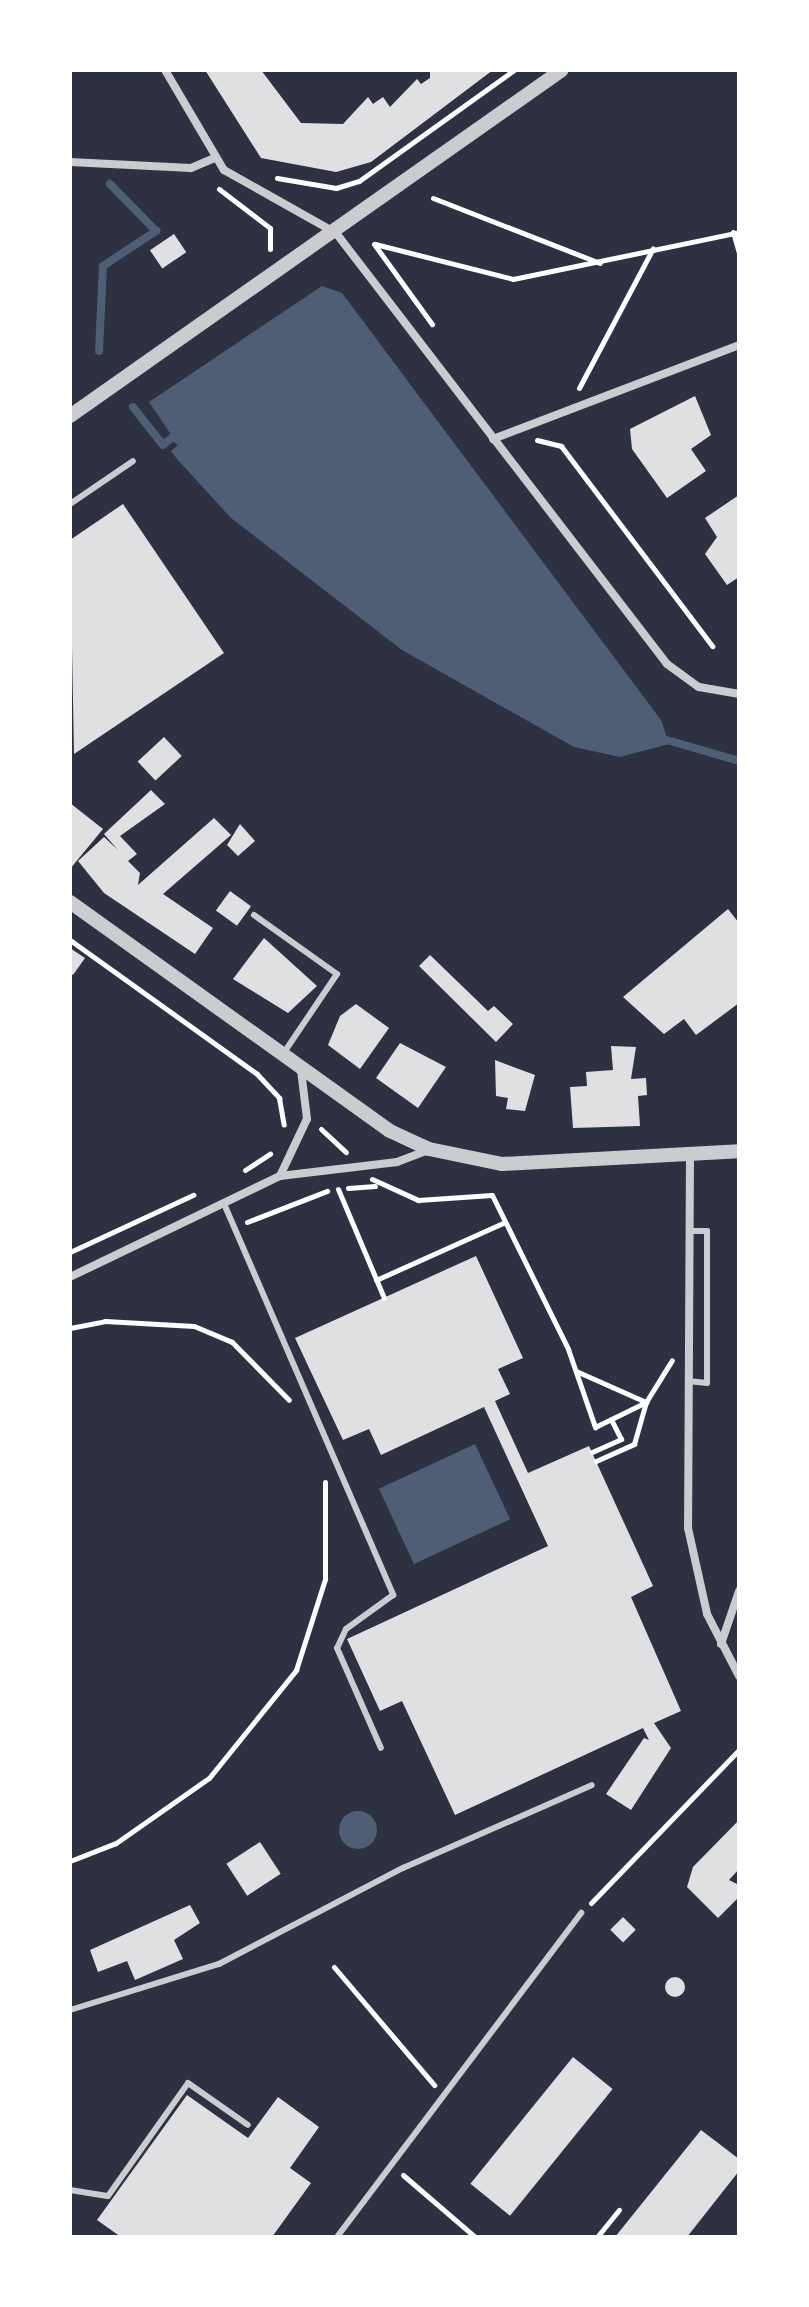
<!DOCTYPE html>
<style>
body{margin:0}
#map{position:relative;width:809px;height:2307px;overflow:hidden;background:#2d3142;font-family:"Source Sans 3",sans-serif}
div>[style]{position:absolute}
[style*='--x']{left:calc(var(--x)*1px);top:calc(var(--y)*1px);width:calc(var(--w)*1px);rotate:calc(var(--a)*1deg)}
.water>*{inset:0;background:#4f5d75;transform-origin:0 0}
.round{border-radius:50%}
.stream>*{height:8px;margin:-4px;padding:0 4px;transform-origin:4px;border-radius:4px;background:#4f5d75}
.building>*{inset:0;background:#e0e0e3;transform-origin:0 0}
.path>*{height:5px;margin:-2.5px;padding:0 2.5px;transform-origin:2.5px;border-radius:2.5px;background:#fff}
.service>*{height:6px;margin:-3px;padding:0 3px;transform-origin:3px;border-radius:3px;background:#caccd0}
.minor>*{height:8px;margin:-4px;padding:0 4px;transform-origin:4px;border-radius:4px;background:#caccd0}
.tertiary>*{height:14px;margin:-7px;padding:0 7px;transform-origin:7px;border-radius:7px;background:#caccd0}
span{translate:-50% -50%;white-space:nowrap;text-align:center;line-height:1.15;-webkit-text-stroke:8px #fff;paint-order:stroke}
.frame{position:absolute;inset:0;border:72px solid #fff;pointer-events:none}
</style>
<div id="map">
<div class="water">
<div style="clip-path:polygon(322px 286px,342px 293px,661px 720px,669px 744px,620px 757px,574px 747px,402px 650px,231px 518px,177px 459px,171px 451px,178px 445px,149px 402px)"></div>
<div style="left:475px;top:1444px;width:83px;height:106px;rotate:65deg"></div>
<div class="round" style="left:339px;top:1811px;width:38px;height:38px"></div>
</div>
<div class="stream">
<div style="--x:99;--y:351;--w:85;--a:-87.3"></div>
<div style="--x:103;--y:266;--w:64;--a:-33.4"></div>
<div style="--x:156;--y:231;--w:66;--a:-134.4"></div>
<div style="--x:133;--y:407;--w:48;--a:51.7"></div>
<div style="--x:163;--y:445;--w:13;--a:-39"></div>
<div style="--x:173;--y:437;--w:11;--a:34"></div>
<div style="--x:660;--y:738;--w:82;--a:16.2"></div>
</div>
<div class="building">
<div style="clip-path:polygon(205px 70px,261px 70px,301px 123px,343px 124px,368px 97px,373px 104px,383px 97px,390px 107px,417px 79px,421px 84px,430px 78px,430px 70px,493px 70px,371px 162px,336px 172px,261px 158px)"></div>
<div style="left:174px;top:234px;width:22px;height:29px;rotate:56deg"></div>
<div style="clip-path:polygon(695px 396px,711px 435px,691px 449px,706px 471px,667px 498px,632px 449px,630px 429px)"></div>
<div style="clip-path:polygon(739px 495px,739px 577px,727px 585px,705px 554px,717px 537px,705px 518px)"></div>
<div style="clip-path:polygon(123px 504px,224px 653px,74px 754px,70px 540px)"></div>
<div style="left:164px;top:737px;width:26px;height:36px;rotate:47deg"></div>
<div style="clip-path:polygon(151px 790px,165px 804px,120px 836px,137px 854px,128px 861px,140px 873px,138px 885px,214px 818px,231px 835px,163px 894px,213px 928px,195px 954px,104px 893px,78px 861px,104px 837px,118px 850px,104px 834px)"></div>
<div style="clip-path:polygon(70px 803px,103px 829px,70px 869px)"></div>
<div style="clip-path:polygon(240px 824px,255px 841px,238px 856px,227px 845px)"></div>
<div style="left:230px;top:891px;width:26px;height:24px;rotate:36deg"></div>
<div style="clip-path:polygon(728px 909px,739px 923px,739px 1003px,696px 1035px,684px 1019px,664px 1034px,623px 997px)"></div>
<div style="clip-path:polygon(264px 938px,317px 986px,288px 1013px,233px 979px)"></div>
<div style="clip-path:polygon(70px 948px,85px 958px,73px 975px,70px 973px)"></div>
<div style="clip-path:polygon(430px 955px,488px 1011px,494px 1006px,513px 1024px,496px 1042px,419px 966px)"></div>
<div style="clip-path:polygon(356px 1004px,389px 1028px,360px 1069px,328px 1045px,340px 1016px)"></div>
<div style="clip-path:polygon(400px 1043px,446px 1067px,418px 1108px,376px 1078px)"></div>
<div style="clip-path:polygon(611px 1046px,636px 1047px,631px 1079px,646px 1078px,647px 1095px,638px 1096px,640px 1126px,573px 1128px,570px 1087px,587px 1086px,586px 1072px,613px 1070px)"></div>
<div style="clip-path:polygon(495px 1060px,535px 1075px,525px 1111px,506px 1109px,508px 1098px,496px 1096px)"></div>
<div style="clip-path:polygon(476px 1256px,523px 1358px,498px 1369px,510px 1394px,495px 1401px,528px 1473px,589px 1446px,653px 1586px,631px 1597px,681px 1711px,654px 1723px,671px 1748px,631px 1810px,606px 1794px,644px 1738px,649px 1740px,643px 1728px,455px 1815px,402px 1701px,380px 1711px,347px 1639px,548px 1546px,484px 1407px,381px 1455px,369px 1429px,343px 1440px,295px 1338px)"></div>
<div style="clip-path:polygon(739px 1820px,739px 1869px,729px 1880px,739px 1885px,739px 1897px,718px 1918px,687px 1887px,693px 1867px)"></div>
<div style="left:260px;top:1842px;width:38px;height:40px;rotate:57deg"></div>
<div style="clip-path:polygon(190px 1905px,200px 1923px,174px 1940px,183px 1959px,135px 1980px,127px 1961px,98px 1972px,90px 1950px)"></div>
<div style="left:623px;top:1917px;width:18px;height:18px;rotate:45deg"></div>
<div class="round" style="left:665px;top:1977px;width:20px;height:20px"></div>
<div style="left:573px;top:2057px;width:51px;height:163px;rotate:39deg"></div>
<div style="clip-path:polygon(187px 2095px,248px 2138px,278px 2097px,319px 2127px,290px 2168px,311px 2183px,272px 2237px,121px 2237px,97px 2220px)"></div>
<div style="clip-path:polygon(701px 2130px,739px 2159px,739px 2171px,687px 2237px,615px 2237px)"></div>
</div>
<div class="path">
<div style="--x:277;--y:178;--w:60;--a:9.6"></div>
<div style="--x:336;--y:188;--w:24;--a:-17"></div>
<div style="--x:359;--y:181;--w:191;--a:-35.6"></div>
<div style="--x:219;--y:189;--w:64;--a:37.4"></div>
<div style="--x:270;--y:228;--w:21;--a:90"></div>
<div style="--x:433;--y:198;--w:179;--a:21.3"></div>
<div style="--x:733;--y:232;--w:22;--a:74"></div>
<div style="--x:374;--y:244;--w:99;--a:54.1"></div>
<div style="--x:375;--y:244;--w:142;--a:14.2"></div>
<div style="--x:513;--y:279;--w:231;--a:-11.7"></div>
<div style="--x:579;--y:388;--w:158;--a:-62.1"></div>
<div style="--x:537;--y:440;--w:25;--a:14"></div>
<div style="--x:561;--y:446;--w:251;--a:52.9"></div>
<div style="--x:70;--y:940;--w:230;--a:35.6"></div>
<div style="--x:257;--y:1074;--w:33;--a:47"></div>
<div style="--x:279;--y:1098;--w:27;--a:80"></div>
<div style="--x:321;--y:1129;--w:34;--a:43"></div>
<div style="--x:245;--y:1170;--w:30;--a:-33"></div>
<div style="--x:372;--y:1179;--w:51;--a:24.5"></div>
<div style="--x:418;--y:1200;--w:74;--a:-3.9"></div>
<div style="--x:492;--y:1195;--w:172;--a:63.7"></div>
<div style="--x:568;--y:1349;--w:83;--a:70.9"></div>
<div style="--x:595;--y:1427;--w:57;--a:-26.1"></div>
<div style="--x:348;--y:1188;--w:27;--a:-4"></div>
<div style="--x:338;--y:1189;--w:118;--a:67.1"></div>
<div style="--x:247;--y:1222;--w:86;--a:-21.2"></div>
<div style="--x:70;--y:1252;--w:136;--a:-24.9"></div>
<div style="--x:376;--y:1280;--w:141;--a:-24.2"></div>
<div style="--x:70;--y:1328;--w:36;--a:-11"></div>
<div style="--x:105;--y:1321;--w:89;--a:3.2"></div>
<div style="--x:194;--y:1326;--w:41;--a:22.8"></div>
<div style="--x:232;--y:1342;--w:81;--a:45.5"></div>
<div style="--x:576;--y:1371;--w:77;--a:23.9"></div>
<div style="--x:592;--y:1452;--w:32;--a:-24"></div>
<div style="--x:621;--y:1439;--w:22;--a:-117"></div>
<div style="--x:596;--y:1461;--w:42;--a:-24.1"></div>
<div style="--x:634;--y:1444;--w:44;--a:-74.1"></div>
<div style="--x:646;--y:1402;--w:49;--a:-58.2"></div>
<div style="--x:70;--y:1861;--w:49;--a:-21.4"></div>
<div style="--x:116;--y:1843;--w:113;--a:-35"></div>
<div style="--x:209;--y:1778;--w:139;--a:-51.1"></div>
<div style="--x:296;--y:1670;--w:96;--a:-72.3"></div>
<div style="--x:325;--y:1579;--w:97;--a:-90"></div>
<div style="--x:591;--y:1903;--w:213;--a:-46"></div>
<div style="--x:334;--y:1967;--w:155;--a:49.7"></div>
<div style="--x:403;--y:2175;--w:95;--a:40.7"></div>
<div style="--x:597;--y:2237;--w:35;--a:-51"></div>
</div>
<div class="service">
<div style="--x:70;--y:504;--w:76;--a:-34.3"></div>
<div style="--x:254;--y:915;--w:102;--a:35.4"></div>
<div style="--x:337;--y:974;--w:97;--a:124"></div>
<div style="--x:225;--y:1206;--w:424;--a:66.6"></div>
<div style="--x:393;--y:1595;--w:58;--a:144.1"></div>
<div style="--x:346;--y:1629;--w:21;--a:115"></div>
<div style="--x:337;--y:1648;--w:109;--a:66.3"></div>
<div style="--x:688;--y:1381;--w:19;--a:6"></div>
<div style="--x:707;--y:1383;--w:152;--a:-90"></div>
<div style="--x:707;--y:1231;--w:18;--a:180"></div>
<div style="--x:70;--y:2010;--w:156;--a:-17.2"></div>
<div style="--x:219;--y:1964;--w:208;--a:-27.6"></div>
<div style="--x:403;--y:1868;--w:206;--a:-23.7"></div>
<div style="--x:70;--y:2190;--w:38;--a:9"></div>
<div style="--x:108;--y:2196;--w:138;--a:-54.7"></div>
<div style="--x:188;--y:2083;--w:73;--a:35"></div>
<div style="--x:337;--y:2237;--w:406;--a:-53"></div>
</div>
<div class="minor">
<div style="--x:165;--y:70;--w:116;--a:59.5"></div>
<div style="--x:224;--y:170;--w:129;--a:29.4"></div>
<div style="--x:336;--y:233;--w:543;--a:52.48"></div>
<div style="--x:667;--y:664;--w:39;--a:36"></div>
<div style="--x:699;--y:687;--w:41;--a:9.9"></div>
<div style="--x:70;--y:162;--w:121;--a:2.8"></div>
<div style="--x:191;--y:168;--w:25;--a:-23"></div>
<div style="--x:493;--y:439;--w:263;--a:-20.9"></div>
<div style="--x:690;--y:1154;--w:374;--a:90.3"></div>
<div style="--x:688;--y:1528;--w:88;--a:77.5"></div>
<div style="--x:707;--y:1614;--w:70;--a:62.7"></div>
<div style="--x:280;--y:1176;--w:118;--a:-6.8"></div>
<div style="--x:397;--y:1162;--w:33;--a:-21"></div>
<div style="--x:70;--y:1277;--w:233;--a:-25.7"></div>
<div style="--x:280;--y:1176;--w:63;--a:-64.7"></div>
<div style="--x:307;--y:1119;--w:49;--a:-97"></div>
<div style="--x:721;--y:1644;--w:56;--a:-71.2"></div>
</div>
<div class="tertiary">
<div style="--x:70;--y:416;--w:601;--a:-35.12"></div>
<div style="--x:70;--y:902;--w:393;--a:35.6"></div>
<div style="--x:390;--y:1131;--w:43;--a:24.8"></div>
<div style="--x:429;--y:1149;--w:75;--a:11.6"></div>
<div style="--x:502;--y:1164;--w:237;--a:-3.1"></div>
</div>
<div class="frame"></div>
</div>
